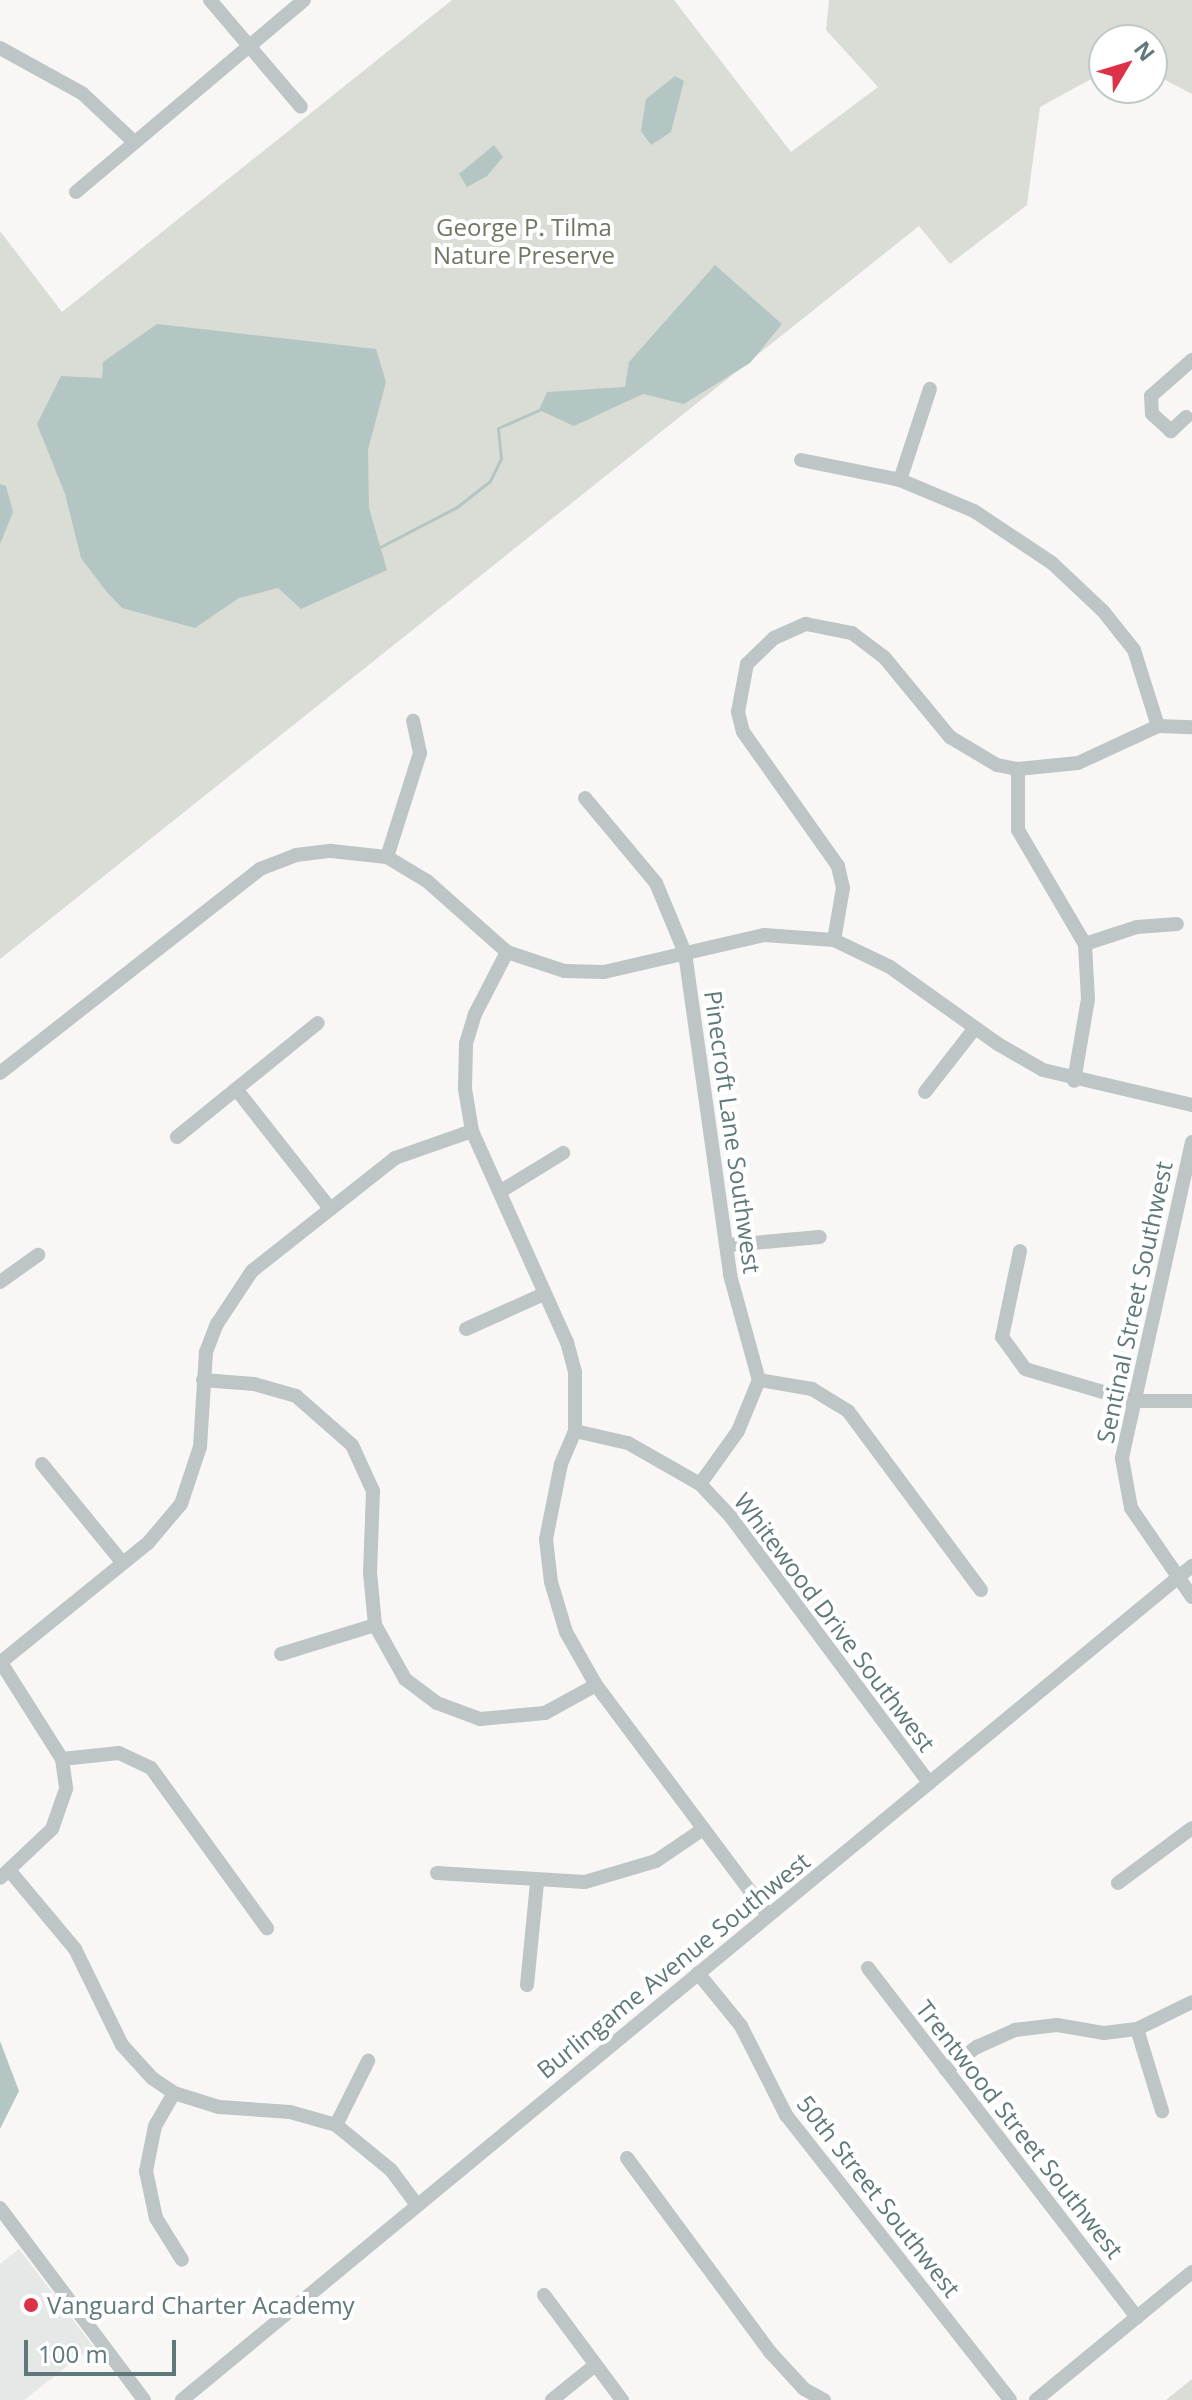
<!DOCTYPE html>
<style>
body{margin:0}
#map{position:relative;width:1192px;height:2400px;overflow:hidden;background:#f8f7f6;font-family:"Open Sans",sans-serif}
div>[style]{position:absolute}
[style*='--x']{left:calc(var(--x)*1px);top:calc(var(--y)*1px);width:calc(var(--w)*1px);rotate:calc(var(--a)*1deg)}
.built>*{inset:0;background:#e6e7e7}
.green>*{inset:0;background:#daddd5}
.water>*{inset:0;background:#b4c6c4}
.stream>*{height:3px;margin:-1.5px;padding:0 1.5px;transform-origin:1.5px;border-radius:1.5px;background:#b4c6c4}
.minor>*{height:14px;margin:-7px;padding:0 7px;transform-origin:7px;border-radius:7px;background:#bdc5c6}
.dots>*{width:22px;height:22px;translate:-50% -50%;box-sizing:border-box;border:4px solid #fff;border-radius:50%}
span{translate:-50% -50%;white-space:nowrap;text-align:center;line-height:1.15;-webkit-text-stroke:8px #fff;paint-order:stroke}
.park-label{font-size:24px;color:#6e7863}
.street-label{font-size:24px;color:#5f787a}
.poi-label{font-size:24px;color:#5f787a}
.left{translate:0 -50%;text-align:left}
.north{position:absolute;left:1088px;top:24px;width:80px;height:80px;box-sizing:border-box;background:#fff;border:2px solid #bfc9ca;border-radius:50%;rotate:52deg;font-size:22px;font-weight:700;line-height:32px;text-align:center;color:#5f787a}
.north::after{content:'';display:block;margin:auto;width:28px;height:36px;background:#dd3148;clip-path:polygon(50% 0,100% 100%,50% 72%,0 100%)}
.scale{position:absolute;left:24px;top:2340px;width:152px;height:36px;box-sizing:border-box;border:4px solid #5f787a;border-top:0;padding-left:10px;font-size:24px;line-height:28px;white-space:nowrap;color:#5f787a;-webkit-text-stroke:6px #fff;paint-order:stroke}
</style>
<div id="map">
<div class="built">
<div style="clip-path:polygon(19px 2249px,93px 2346px,24px 2400px,0 2400px,0 2264px)"></div>
</div>
<div class="green">
<div style="clip-path:polygon(452px 0,674px 0,791px 152px,878px 87px,826px 30px,829px 0,1192px 0,1192px 94px,1152px 73px,1152px 40px,1104px 40px,1104px 72px,1040px 107px,1027px 205px,950px 264px,919px 226px,0 959px,0 231px,62px 312px)"></div>
<div style="clip-path:polygon(1192px 2379px,1192px 2400px,1166px 2400px)"></div>
</div>
<div class="water">
<div style="clip-path:polygon(675px 76px,684px 81px,671px 132px,651px 145px,641px 131px,646px 99px)"></div>
<div style="clip-path:polygon(494px 145px,503px 157px,487px 176px,467px 187px,459px 174px)"></div>
<div style="clip-path:polygon(715px 265px,782px 324px,750px 363px,684px 404px,643px 394px,574px 426px,539px 410px,547px 392px,625px 387px,629px 362px)"></div>
<div style="clip-path:polygon(157px 324px,376px 349px,386px 382px,368px 450px,369px 508px,387px 570px,301px 609px,278px 588px,239px 598px,195px 628px,122px 608px,106px 591px,81px 558px,65px 494px,37px 424px,61px 376px,102px 378px,103px 362px)"></div>
<div style="clip-path:polygon(0 484px,6px 486px,13px 512px,0 544px)"></div>
<div style="clip-path:polygon(0 2041px,19px 2091px,0 2129px)"></div>
</div>
<div class="stream">
<div style="--x:380;--y:547;--w:87;--a:-27.5"></div>
<div style="--x:457;--y:507;--w:42;--a:-38.2"></div>
<div style="--x:490;--y:481;--w:25;--a:-64"></div>
<div style="--x:501;--y:458;--w:30;--a:-96"></div>
<div style="--x:498;--y:428;--w:45;--a:-23.7"></div>
</div>
<div class="minor">
<div style="--x:210;--y:0;--w:140;--a:49.6"></div>
<div style="--x:0;--y:48;--w:94;--a:28.8"></div>
<div style="--x:82;--y:93;--w:71;--a:43.3"></div>
<div style="--x:76;--y:192;--w:298;--a:-40.1"></div>
<div style="--x:1186;--y:417;--w:21;--a:137"></div>
<div style="--x:1171;--y:431;--w:25;--a:-138"></div>
<div style="--x:1152;--y:414;--w:18;--a:-93"></div>
<div style="--x:1151;--y:396;--w:55;--a:-41.3"></div>
<div style="--x:801;--y:460;--w:101;--a:11.4"></div>
<div style="--x:900;--y:480;--w:80;--a:22.7"></div>
<div style="--x:974;--y:511;--w:94;--a:33.7"></div>
<div style="--x:1052;--y:563;--w:70;--a:43.3"></div>
<div style="--x:1103;--y:611;--w:50;--a:51.5"></div>
<div style="--x:1134;--y:650;--w:80;--a:72.5"></div>
<div style="--x:900;--y:480;--w:96;--a:-71.8"></div>
<div style="--x:1018;--y:769;--w:61;--a:90"></div>
<div style="--x:1018;--y:830;--w:132;--a:59.6"></div>
<div style="--x:1085;--y:944;--w:55;--a:86.9"></div>
<div style="--x:1088;--y:999;--w:83;--a:99.7"></div>
<div style="--x:585;--y:798;--w:111;--a:50.1"></div>
<div style="--x:656;--y:883;--w:76;--a:67.5"></div>
<div style="--x:685;--y:953;--w:325;--a:82"></div>
<div style="--x:730;--y:1275;--w:109;--a:74.6"></div>
<div style="--x:759;--y:1380;--w:55;--a:112.4"></div>
<div style="--x:738;--y:1431;--w:65;--a:125.6"></div>
<div style="--x:387;--y:857;--w:109;--a:-72.4"></div>
<div style="--x:420;--y:753;--w:33;--a:-102"></div>
<div style="--x:834;--y:940;--w:53;--a:-80.2"></div>
<div style="--x:843;--y:888;--w:23;--a:-103"></div>
<div style="--x:838;--y:866;--w:164;--a:-125.3"></div>
<div style="--x:743;--y:732;--w:21;--a:-104"></div>
<div style="--x:738;--y:712;--w:49;--a:-79.4"></div>
<div style="--x:747;--y:664;--w:37;--a:-44"></div>
<div style="--x:774;--y:638;--w:35;--a:-24"></div>
<div style="--x:806;--y:624;--w:47;--a:11.1"></div>
<div style="--x:852;--y:633;--w:40;--a:37"></div>
<div style="--x:884;--y:657;--w:104;--a:50.5"></div>
<div style="--x:950;--y:737;--w:55;--a:30.8"></div>
<div style="--x:997;--y:765;--w:21;--a:11"></div>
<div style="--x:1018;--y:769;--w:60;--a:-5.7"></div>
<div style="--x:1078;--y:763;--w:88;--a:-24.8"></div>
<div style="--x:1158;--y:726;--w:34;--a:2"></div>
<div style="--x:1085;--y:944;--w:55;--a:-18.1"></div>
<div style="--x:1137;--y:927;--w:40;--a:-4.3"></div>
<div style="--x:507;--y:952;--w:70;--a:117.3"></div>
<div style="--x:475;--y:1014;--w:31;--a:107"></div>
<div style="--x:466;--y:1044;--w:45;--a:91.3"></div>
<div style="--x:465;--y:1089;--w:43;--a:80.5"></div>
<div style="--x:472;--y:1131;--w:231;--a:65.8"></div>
<div style="--x:567;--y:1342;--w:31;--a:75"></div>
<div style="--x:575;--y:1372;--w:59;--a:90"></div>
<div style="--x:575;--y:1431;--w:36;--a:113"></div>
<div style="--x:561;--y:1464;--w:76;--a:101.3"></div>
<div style="--x:546;--y:1539;--w:43;--a:83.4"></div>
<div style="--x:551;--y:1582;--w:52;--a:73.3"></div>
<div style="--x:566;--y:1632;--w:61;--a:60.5"></div>
<div style="--x:596;--y:1685;--w:287;--a:53.2"></div>
<div style="--x:0;--y:1073;--w:330;--a:-38.1"></div>
<div style="--x:260;--y:869;--w:39;--a:-21"></div>
<div style="--x:296;--y:855;--w:35;--a:-7"></div>
<div style="--x:331;--y:851;--w:56;--a:6.1"></div>
<div style="--x:387;--y:857;--w:47;--a:31"></div>
<div style="--x:427;--y:881;--w:107;--a:41.6"></div>
<div style="--x:507;--y:952;--w:60;--a:18.4"></div>
<div style="--x:564;--y:971;--w:40;--a:1.4"></div>
<div style="--x:604;--y:972;--w:164;--a:-13"></div>
<div style="--x:764;--y:935;--w:70;--a:4.1"></div>
<div style="--x:834;--y:940;--w:62;--a:25.7"></div>
<div style="--x:890;--y:967;--w:133;--a:35.5"></div>
<div style="--x:998;--y:1044;--w:52;--a:30"></div>
<div style="--x:1043;--y:1070;--w:153;--a:13.2"></div>
<div style="--x:236;--y:1089;--w:149;--a:51.8"></div>
<div style="--x:925;--y:1092;--w:81;--a:-52"></div>
<div style="--x:177;--y:1137;--w:181;--a:-39"></div>
<div style="--x:1192;--y:1142;--w:324;--a:102.5"></div>
<div style="--x:1122;--y:1458;--w:51;--a:79.8"></div>
<div style="--x:1131;--y:1508;--w:108;--a:55.6"></div>
<div style="--x:501;--y:1191;--w:73;--a:-31.5"></div>
<div style="--x:729;--y:1245;--w:91;--a:-5"></div>
<div style="--x:1020;--y:1251;--w:88;--a:101.8"></div>
<div style="--x:1002;--y:1337;--w:39;--a:54"></div>
<div style="--x:1025;--y:1369;--w:114;--a:16.4"></div>
<div style="--x:1134;--y:1401;--w:58;--a:0"></div>
<div style="--x:0;--y:1282;--w:47;--a:-35.4"></div>
<div style="--x:466;--y:1329;--w:85;--a:-24.2"></div>
<div style="--x:203;--y:1380;--w:51;--a:4.5"></div>
<div style="--x:254;--y:1384;--w:44;--a:15.9"></div>
<div style="--x:296;--y:1396;--w:74;--a:41.2"></div>
<div style="--x:352;--y:1445;--w:51;--a:65.5"></div>
<div style="--x:373;--y:1491;--w:82;--a:92.1"></div>
<div style="--x:370;--y:1573;--w:52;--a:84.5"></div>
<div style="--x:375;--y:1625;--w:62;--a:60.9"></div>
<div style="--x:405;--y:1679;--w:40;--a:37"></div>
<div style="--x:437;--y:1703;--w:46;--a:20.4"></div>
<div style="--x:480;--y:1719;--w:65;--a:-5.3"></div>
<div style="--x:545;--y:1713;--w:58;--a:-28.8"></div>
<div style="--x:759;--y:1380;--w:54;--a:9.6"></div>
<div style="--x:812;--y:1389;--w:42;--a:31.4"></div>
<div style="--x:848;--y:1411;--w:223;--a:53.4"></div>
<div style="--x:575;--y:1431;--w:54;--a:12.8"></div>
<div style="--x:628;--y:1443;--w:83;--a:29.7"></div>
<div style="--x:700;--y:1484;--w:45;--a:46.8"></div>
<div style="--x:731;--y:1517;--w:332;--a:53.3"></div>
<div style="--x:42;--y:1464;--w:127;--a:50.8"></div>
<div style="--x:281;--y:1654;--w:98;--a:-17.1"></div>
<div style="--x:0;--y:1661;--w:116;--a:57.7"></div>
<div style="--x:62;--y:1759;--w:30;--a:82"></div>
<div style="--x:66;--y:1789;--w:42;--a:109.3"></div>
<div style="--x:52;--y:1829;--w:71;--a:136.7"></div>
<div style="--x:1;--y:1662;--w:189;--a:-39"></div>
<div style="--x:148;--y:1543;--w:51;--a:-49.8"></div>
<div style="--x:181;--y:1504;--w:60;--a:-71.6"></div>
<div style="--x:200;--y:1447;--w:95;--a:-86.4"></div>
<div style="--x:206;--y:1352;--w:30;--a:-69"></div>
<div style="--x:217;--y:1324;--w:64;--a:-56.6"></div>
<div style="--x:252;--y:1271;--w:182;--a:-38.3"></div>
<div style="--x:395;--y:1158;--w:82;--a:-19.3"></div>
<div style="--x:62;--y:1759;--w:57;--a:-6"></div>
<div style="--x:119;--y:1753;--w:35;--a:25"></div>
<div style="--x:151;--y:1768;--w:198;--a:54.1"></div>
<div style="--x:9;--y:1870;--w:103;--a:50.1"></div>
<div style="--x:75;--y:1949;--w:107;--a:63.9"></div>
<div style="--x:122;--y:2045;--w:45;--a:47.7"></div>
<div style="--x:152;--y:2078;--w:27;--a:34"></div>
<div style="--x:174;--y:2093;--w:47;--a:17.3"></div>
<div style="--x:219;--y:2107;--w:71;--a:4"></div>
<div style="--x:290;--y:2112;--w:48;--a:15.8"></div>
<div style="--x:336;--y:2125;--w:71;--a:39.3"></div>
<div style="--x:391;--y:2170;--w:44;--a:53.4"></div>
<div style="--x:437;--y:1873;--w:148;--a:3.5"></div>
<div style="--x:585;--y:1882;--w:74;--a:-16.5"></div>
<div style="--x:656;--y:1861;--w:57;--a:-34.2"></div>
<div style="--x:1118;--y:1883;--w:92;--a:-36.6"></div>
<div style="--x:868;--y:1968;--w:441;--a:52.4"></div>
<div style="--x:698;--y:1973;--w:68;--a:50.9"></div>
<div style="--x:741;--y:2026;--w:100;--a:63.2"></div>
<div style="--x:786;--y:2115;--w:362;--a:51.8"></div>
<div style="--x:527;--y:1985;--w:102;--a:-84.4"></div>
<div style="--x:1137;--y:2029;--w:86;--a:73"></div>
<div style="--x:946;--y:2070;--w:39;--a:-37"></div>
<div style="--x:977;--y:2047;--w:42;--a:-24.1"></div>
<div style="--x:1015;--y:2030;--w:42;--a:-6.8"></div>
<div style="--x:1057;--y:2025;--w:48;--a:9.7"></div>
<div style="--x:1104;--y:2033;--w:33;--a:-7"></div>
<div style="--x:1137;--y:2029;--w:61;--a:-26.1"></div>
<div style="--x:174;--y:2093;--w:38;--a:120"></div>
<div style="--x:155;--y:2126;--w:46;--a:101.3"></div>
<div style="--x:146;--y:2171;--w:48;--a:78"></div>
<div style="--x:156;--y:2218;--w:49;--a:58.2"></div>
<div style="--x:336;--y:2125;--w:72;--a:-63.4"></div>
<div style="--x:627;--y:2158;--w:241;--a:53.6"></div>
<div style="--x:770;--y:2352;--w:50;--a:47.4"></div>
<div style="--x:804;--y:2389;--w:23;--a:29"></div>
<div style="--x:0;--y:2208;--w:240;--a:53.1"></div>
<div style="--x:544;--y:2295;--w:131;--a:53.4"></div>
<div style="--x:182;--y:2400;--w:1310;--a:-39.55"></div>
<div style="--x:552;--y:2400;--w:55;--a:-39.1"></div>
<div style="--x:1036;--y:2400;--w:202;--a:-39.4"></div>
</div>
<div class="dots">
<div style="left:31px;top:2305px;background:#dd3148"></div>
</div>
<div class="park-label">
<span style="left:524px;top:241px">George P. Tilma<br>Nature Preserve</span>
</div>
<div class="street-label">
<span style="left:733px;top:1132px;rotate:82deg">Pinecroft Lane Southwest</span>
<span style="left:1134px;top:1302px;rotate:-78deg">Sentinal Street Southwest</span>
<span style="left:835px;top:1622px;rotate:53deg">Whitewood Drive Southwest</span>
<span style="left:673px;top:1965px;rotate:-39deg">Burlingame Avenue Southwest</span>
<span style="left:1020px;top:2129px;rotate:52deg">Trentwood Street Southwest</span>
<span style="left:879px;top:2196px;rotate:52deg">50th Street Southwest</span>
</div>
<div class="poi-label">
<span class="left" style="left:47px;top:2305px">Vanguard Charter Academy</span>
</div>
<div class="north">N</div>
<div class="scale">100 m</div>
</div>
